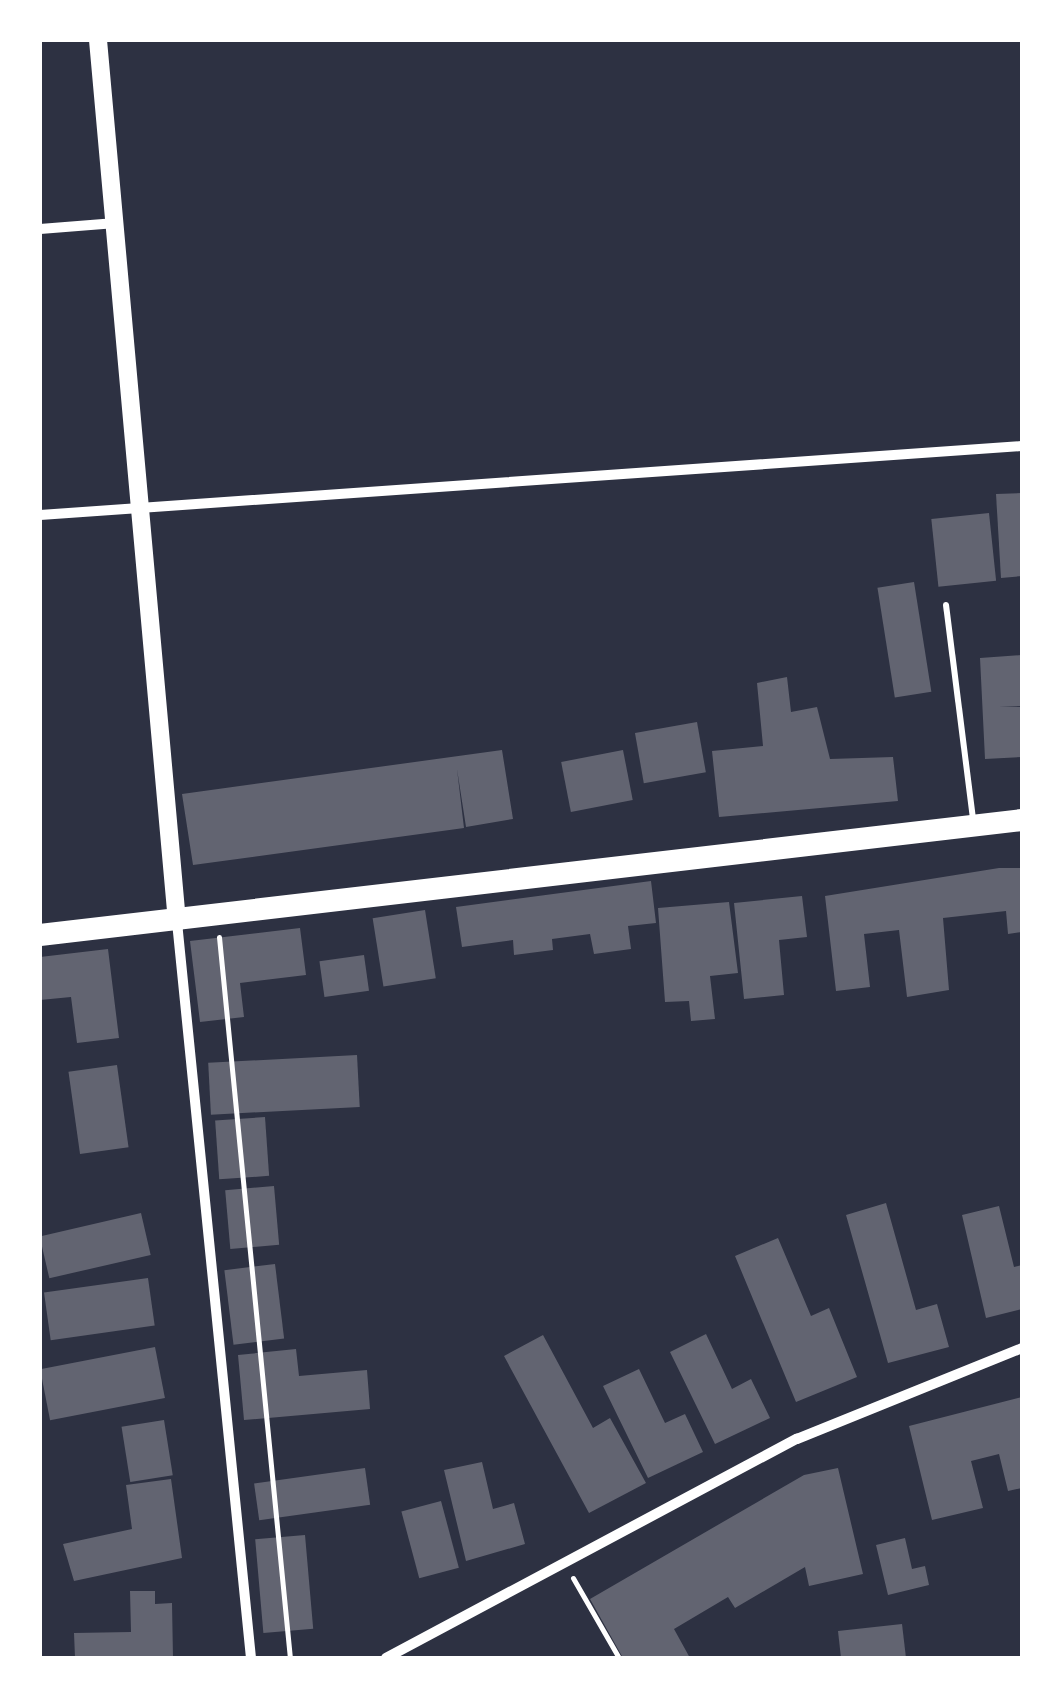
<!DOCTYPE html>
<style>
body{margin:0}
#map{position:relative;width:1062px;height:1698px;overflow:hidden;background:#2d3142;font-family:Cabin,sans-serif}
div>[style]{position:absolute}
[style*='--x']{left:calc(var(--x)*1px);top:calc(var(--y)*1px);width:calc(var(--w)*1px);rotate:calc(var(--a)*1deg)}
.building>*{inset:0;background:#626471;transform-origin:0 0}
.path>*{height:5px;margin:-2.5px;padding:0 2.5px;transform-origin:2.5px;border-radius:2.5px;background:#fff}
.service>*{height:6px;margin:-3px;padding:0 3px;transform-origin:3px;border-radius:3px;background:#fff}
.minor>*{height:10px;margin:-5px;padding:0 5px;transform-origin:5px;border-radius:5px;background:#fff}
.tertiary>*{height:18px;margin:-9px;padding:0 9px;transform-origin:9px;border-radius:9px;background:#fff}
.primary>*{height:22px;margin:-11px;padding:0 11px;transform-origin:11px;border-radius:11px;background:#fff}
span{translate:-50% -50%;white-space:nowrap;text-align:center;line-height:1.15;-webkit-text-stroke:8px #fff;paint-order:stroke}
.frame{position:absolute;inset:0;border:42px solid #fff;pointer-events:none}
</style>
<div id="map">
<div class="building">
<div style="clip-path:polygon(1022px 493px,1022px 576px,1001px 578px,996px 494px)"></div>
<div style="left:989px;top:513px;width:68px;height:58px;rotate:84deg"></div>
<div style="left:914px;top:582px;width:111px;height:37px;rotate:81deg"></div>
<div style="clip-path:polygon(1022px 655px,1022px 706px,999px 707px,1022px 707px,1022px 757px,985px 759px,980px 658px)"></div>
<div style="clip-path:polygon(787px 677px,791px 712px,817px 707px,830px 759px,893px 757px,898px 801px,719px 817px,712px 751px,763px 746px,757px 683px)"></div>
<div style="left:697px;top:722px;width:51px;height:63px;rotate:80deg"></div>
<div style="clip-path:polygon(502px 750px,513px 819px,466px 827px,457px 769px,464px 828px,193px 865px,182px 794px)"></div>
<div style="left:623px;top:750px;width:51px;height:63px;rotate:79deg"></div>
<div style="clip-path:polygon(999px 868px,1022px 868px,1022px 932px,1008px 934px,1006px 911px,943px 918px,949px 990px,907px 997px,899px 930px,864px 934px,870px 987px,836px 991px,825px 896px)"></div>
<div style="clip-path:polygon(651px 881px,656px 923px,628px 926px,631px 949px,594px 954px,590px 934px,552px 939px,553px 950px,514px 955px,513px 940px,462px 947px,456px 907px)"></div>
<div style="clip-path:polygon(802px 896px,807px 937px,779px 940px,784px 995px,744px 999px,734px 903px)"></div>
<div style="clip-path:polygon(729px 902px,738px 973px,710px 976px,715px 1019px,691px 1021px,689px 1001px,665px 1002px,658px 908px)"></div>
<div style="left:425px;top:910px;width:69px;height:53px;rotate:81deg"></div>
<div style="clip-path:polygon(300px 928px,306px 975px,240px 983px,244px 1017px,200px 1022px,190px 941px)"></div>
<div style="clip-path:polygon(108px 949px,119px 1038px,77px 1043px,71px 997px,40px 1000px,40px 957px)"></div>
<div style="left:364px;top:955px;width:36px;height:45px;rotate:82deg"></div>
<div style="left:357px;top:1055px;width:52px;height:149px;rotate:87deg"></div>
<div style="left:117px;top:1065px;width:83px;height:49px;rotate:82deg"></div>
<div style="left:265px;top:1117px;width:59px;height:50px;rotate:86deg"></div>
<div style="left:274px;top:1186px;width:59px;height:49px;rotate:85deg"></div>
<div style="clip-path:polygon(886px 1203px,916px 1310px,937px 1304px,949px 1347px,888px 1363px,846px 1215px)"></div>
<div style="clip-path:polygon(999px 1206px,1014px 1267px,1022px 1265px,1022px 1309px,986px 1318px,962px 1215px)"></div>
<div style="left:141px;top:1213px;width:43px;height:104px;rotate:77deg"></div>
<div style="clip-path:polygon(778px 1238px,811px 1316px,829px 1308px,857px 1377px,796px 1402px,735px 1256px)"></div>
<div style="left:275px;top:1264px;width:75px;height:51px;rotate:83deg"></div>
<div style="left:148px;top:1278px;width:48px;height:105px;rotate:82deg"></div>
<div style="clip-path:polygon(706px 1334px,732px 1389px,751px 1379px,770px 1418px,715px 1444px,670px 1352px)"></div>
<div style="clip-path:polygon(543px 1335px,593px 1428px,610px 1418px,646px 1483px,589px 1513px,504px 1356px)"></div>
<div style="left:155px;top:1347px;width:52px;height:117px;rotate:79deg"></div>
<div style="clip-path:polygon(296px 1349px,299px 1376px,367px 1370px,370px 1409px,244px 1420px,238px 1355px)"></div>
<div style="clip-path:polygon(639px 1369px,665px 1423px,685px 1414px,703px 1452px,648px 1478px,603px 1386px)"></div>
<div style="clip-path:polygon(1022px 1397px,1022px 1488px,1008px 1491px,999px 1454px,971px 1461px,983px 1508px,932px 1520px,909px 1426px)"></div>
<div style="left:164px;top:1420px;width:56px;height:43px;rotate:81deg"></div>
<div style="clip-path:polygon(482px 1462px,493px 1509px,514px 1503px,525px 1544px,466px 1561px,444px 1470px)"></div>
<div style="left:365px;top:1468px;width:37px;height:112px;rotate:82deg"></div>
<div style="clip-path:polygon(838px 1468px,863px 1574px,809px 1586px,805px 1567px,735px 1608px,728px 1597px,674px 1629px,690px 1658px,623px 1658px,590px 1599px,804px 1475px)"></div>
<div style="clip-path:polygon(171px 1479px,182px 1558px,74px 1581px,63px 1544px,132px 1529px,126px 1485px)"></div>
<div style="left:441px;top:1501px;width:69px;height:41px;rotate:75deg"></div>
<div style="left:305px;top:1535px;width:94px;height:50px;rotate:85deg"></div>
<div style="clip-path:polygon(905px 1538px,912px 1569px,925px 1566px,929px 1585px,888px 1595px,876px 1545px)"></div>
<div style="clip-path:polygon(130px 1591px,155px 1591px,155px 1604px,172px 1603px,173px 1658px,75px 1658px,74px 1633px,131px 1632px)"></div>
<div style="clip-path:polygon(902px 1624px,906px 1658px,841px 1658px,838px 1631px)"></div>
</div>
<div class="path">
<div style="--x:219;--y:937;--w:724;--a:84.38"></div>
<div style="--x:573;--y:1578;--w:92;--a:60.1"></div>
</div>
<div class="service">
<div style="--x:946;--y:605;--w:216;--a:82.8"></div>
</div>
<div class="minor">
<div style="--x:40;--y:229;--w:76;--a:-4.5"></div>
<div style="--x:40;--y:515;--w:984;--a:-4.02"></div>
<div style="--x:177;--y:922;--w:740;--a:84.26"></div>
<div style="--x:386;--y:1658;--w:466;--a:-28.1"></div>
<div style="--x:797;--y:1439;--w:243;--a:-22"></div>
</div>
<div class="tertiary">
<div style="--x:98;--y:40;--w:886;--a:84.88"></div>
</div>
<div class="primary">
<div style="--x:40;--y:935;--w:989;--a:-6.68"></div>
</div>
<div class="frame"></div>
</div>
